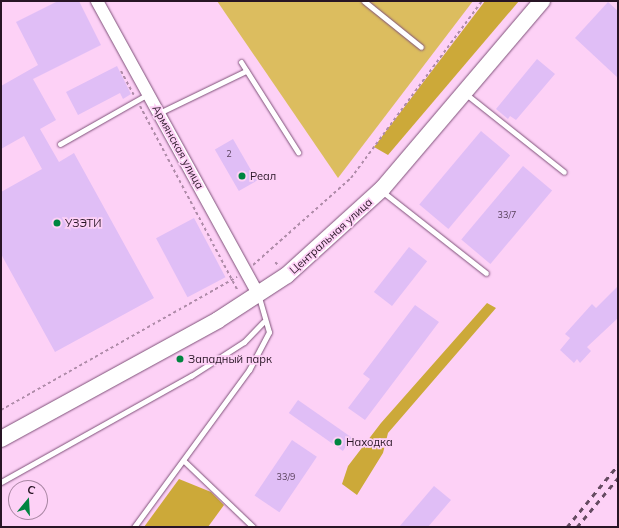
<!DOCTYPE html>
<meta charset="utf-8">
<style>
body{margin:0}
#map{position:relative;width:619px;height:528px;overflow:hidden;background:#fdd1f6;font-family:Mulish,sans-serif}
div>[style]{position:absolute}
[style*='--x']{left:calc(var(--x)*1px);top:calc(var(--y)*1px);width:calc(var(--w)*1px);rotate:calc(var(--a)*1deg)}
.green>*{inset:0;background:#dcbd5f}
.forest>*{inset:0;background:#cca939}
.building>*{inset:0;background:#e0bef6;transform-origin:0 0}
.path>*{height:2px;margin-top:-1px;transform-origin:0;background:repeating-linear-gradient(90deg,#ae8ba8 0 3px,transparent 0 6px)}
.roads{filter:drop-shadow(0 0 1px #7f5179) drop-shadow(0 0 1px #7f5179)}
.service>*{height:5px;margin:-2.5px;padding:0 2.5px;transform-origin:2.5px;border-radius:2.5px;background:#fff}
.tertiary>*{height:12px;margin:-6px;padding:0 6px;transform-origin:6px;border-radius:6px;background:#fff}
.primary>*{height:16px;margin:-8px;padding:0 8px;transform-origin:8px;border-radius:8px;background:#fff}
.rail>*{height:3px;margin-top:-1.5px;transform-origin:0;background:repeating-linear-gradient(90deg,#654b61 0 5px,transparent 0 10px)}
.dots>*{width:11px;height:11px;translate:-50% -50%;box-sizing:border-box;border:2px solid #fdd1f6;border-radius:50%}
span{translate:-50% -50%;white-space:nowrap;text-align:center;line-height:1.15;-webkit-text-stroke:3.5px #fdd1f6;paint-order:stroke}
.number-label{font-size:9px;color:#563f59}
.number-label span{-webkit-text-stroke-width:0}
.street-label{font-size:11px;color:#281525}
.poi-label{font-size:11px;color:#281525}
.left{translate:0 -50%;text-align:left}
.frame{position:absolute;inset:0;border:2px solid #281525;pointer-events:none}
.north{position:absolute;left:8px;top:480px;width:40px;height:40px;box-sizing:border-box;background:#fdd1f6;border:1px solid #a886a2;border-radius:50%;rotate:18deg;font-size:11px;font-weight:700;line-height:16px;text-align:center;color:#281525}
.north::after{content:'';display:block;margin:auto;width:14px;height:18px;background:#008540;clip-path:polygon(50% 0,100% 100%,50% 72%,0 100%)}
</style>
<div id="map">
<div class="green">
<div style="clip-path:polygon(217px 1px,473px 1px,338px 178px)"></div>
</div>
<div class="forest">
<div style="clip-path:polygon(485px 1px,519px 1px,388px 155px,374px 147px)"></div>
<div style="clip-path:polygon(487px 303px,496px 308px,388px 433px,383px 453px,357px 495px,342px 484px,348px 466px,381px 423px)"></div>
<div style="clip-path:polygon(179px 479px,211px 492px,224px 505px,208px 527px,144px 527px)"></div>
</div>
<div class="building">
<div style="clip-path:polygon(58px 1px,79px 1px,101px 45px,33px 79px,56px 120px,40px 129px,59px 162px,74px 153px,154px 298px,55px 352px,1px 254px,1px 192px,42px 169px,24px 136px,1px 149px,1px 86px,38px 65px,16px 22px)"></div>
<div style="clip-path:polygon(608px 2px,618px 11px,618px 78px,575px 38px)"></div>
<div style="clip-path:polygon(537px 59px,555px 74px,516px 120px,510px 116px,508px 119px,496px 109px)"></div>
<div style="clip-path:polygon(117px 66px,131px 94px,123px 99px,120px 93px,78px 115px,66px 92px)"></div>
<div style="left:481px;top:131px;width:38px;height:96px;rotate:40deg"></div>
<div style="left:233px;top:139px;width:48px;height:21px;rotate:60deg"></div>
<div style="left:523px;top:166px;width:38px;height:96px;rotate:40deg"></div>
<div style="left:194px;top:218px;width:67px;height:43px;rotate:62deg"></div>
<div style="left:409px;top:247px;width:23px;height:57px;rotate:38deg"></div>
<div style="clip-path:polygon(618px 286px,618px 318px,587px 347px,591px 351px,580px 363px,577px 359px,574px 363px,560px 350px,570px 338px,565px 334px,592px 304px,596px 308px)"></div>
<div style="clip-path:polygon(415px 305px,439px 322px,365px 420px,348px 408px,370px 379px,363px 374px)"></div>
<div style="left:298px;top:400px;width:66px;height:16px;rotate:35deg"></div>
<div style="left:292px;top:440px;width:30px;height:67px;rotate:34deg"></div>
<div style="clip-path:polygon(434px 486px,451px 500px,428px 527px,399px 527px)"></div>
</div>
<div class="path">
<div style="--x:121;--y:71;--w:27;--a:62"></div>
<div style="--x:140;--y:106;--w:209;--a:62.1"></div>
<div style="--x:275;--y:262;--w:6;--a:45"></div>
<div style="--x:253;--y:265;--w:131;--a:-41.6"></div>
<div style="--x:351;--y:178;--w:220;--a:-53.5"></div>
<div style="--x:1;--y:410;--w:271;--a:-29.4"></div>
</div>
<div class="roads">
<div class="service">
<div style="--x:364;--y:1;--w:73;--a:38.9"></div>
<div style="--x:241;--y:62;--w:107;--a:57.7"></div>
<div style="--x:466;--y:94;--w:125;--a:38.5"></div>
<div style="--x:159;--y:113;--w:97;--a:-25.8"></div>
<div style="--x:60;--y:144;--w:101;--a:-29.6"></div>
<div style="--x:383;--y:192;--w:131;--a:38.2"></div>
<div style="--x:184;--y:461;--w:95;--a:43.7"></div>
<div style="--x:1;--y:482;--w:218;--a:-29.2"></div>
<div style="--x:191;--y:376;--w:63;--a:-32.7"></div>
<div style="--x:244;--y:342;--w:28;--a:-46"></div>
<div style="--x:134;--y:527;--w:195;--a:-53.8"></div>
<div style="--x:249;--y:370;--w:43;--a:-62.2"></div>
<div style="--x:269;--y:332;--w:36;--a:-106"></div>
</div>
<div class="tertiary">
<div style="--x:97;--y:1;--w:334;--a:61.2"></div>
</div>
<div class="primary">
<div style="--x:1;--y:439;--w:247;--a:-28.7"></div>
<div style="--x:218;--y:320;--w:82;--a:-33.1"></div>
<div style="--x:287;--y:275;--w:128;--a:-42.2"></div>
<div style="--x:382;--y:189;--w:247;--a:-49.6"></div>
</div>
</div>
<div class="rail">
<div style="--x:567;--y:527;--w:80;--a:-50.6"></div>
<div style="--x:577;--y:527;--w:64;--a:-50.1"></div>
</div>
<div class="dots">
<div style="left:242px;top:176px;background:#008540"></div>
<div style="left:57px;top:223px;background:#008540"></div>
<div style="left:180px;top:359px;background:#008540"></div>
<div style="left:338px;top:442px;background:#008540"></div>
</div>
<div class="number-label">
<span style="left:229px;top:154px">2</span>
<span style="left:507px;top:215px">33/7</span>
<span style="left:286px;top:477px">33/9</span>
</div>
<div class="street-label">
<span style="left:178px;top:147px;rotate:61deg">Армянская улица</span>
<span style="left:331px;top:236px;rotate:-42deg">Центральная улица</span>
</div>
<div class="poi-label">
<span class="left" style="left:250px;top:176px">Реал</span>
<span class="left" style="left:65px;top:223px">УЗЭТИ</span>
<span class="left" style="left:188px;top:359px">Западный парк</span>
<span class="left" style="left:346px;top:442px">Находка</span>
</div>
<div class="frame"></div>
<div class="north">С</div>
</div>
